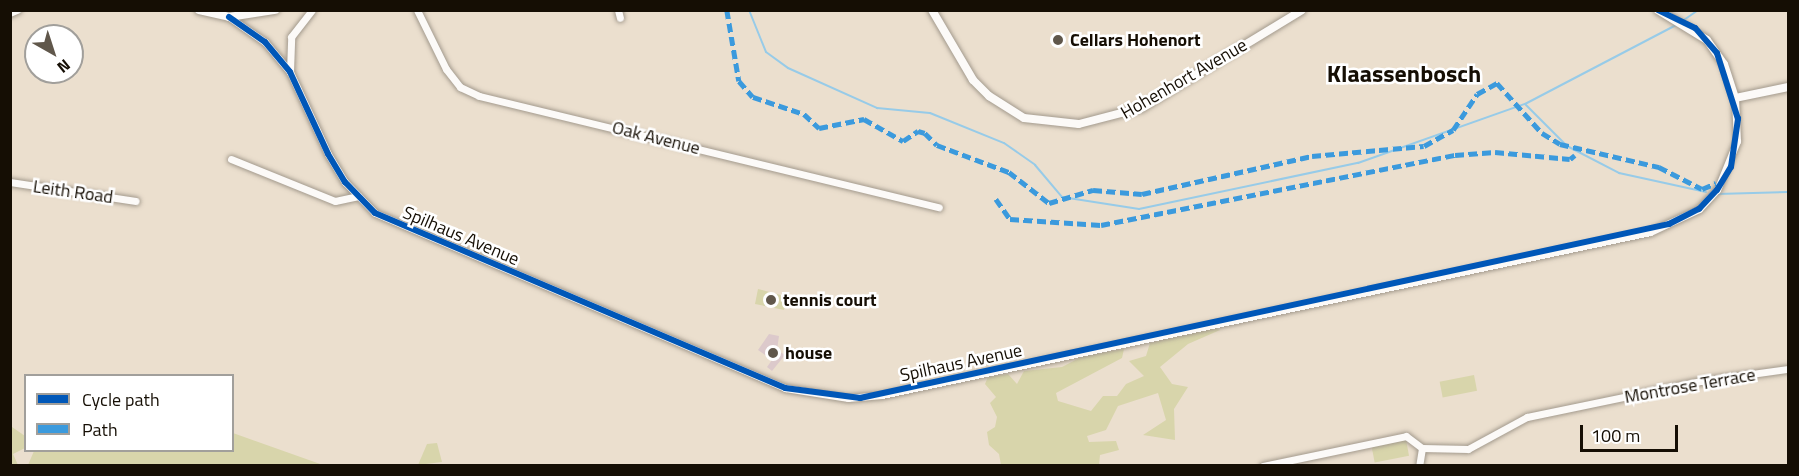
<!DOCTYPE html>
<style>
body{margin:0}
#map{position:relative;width:1799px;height:476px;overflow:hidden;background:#ebdfce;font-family:"Titillium Web",sans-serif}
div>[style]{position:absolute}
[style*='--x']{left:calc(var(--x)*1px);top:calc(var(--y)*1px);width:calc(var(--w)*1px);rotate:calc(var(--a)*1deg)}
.green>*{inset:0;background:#d8d5ab;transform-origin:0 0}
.stream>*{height:2px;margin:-1px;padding:0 1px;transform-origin:1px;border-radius:1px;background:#97cbe8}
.building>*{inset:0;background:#dcc9cb}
.roads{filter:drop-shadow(0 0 2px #a39a8d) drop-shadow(0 0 2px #a39a8d)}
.minor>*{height:7px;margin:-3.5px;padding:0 3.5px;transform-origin:3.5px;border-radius:3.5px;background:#fcfaf8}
.tertiary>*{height:8px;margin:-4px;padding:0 4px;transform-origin:4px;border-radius:4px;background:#fcfaf8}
.quiet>*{height:4.5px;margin-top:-2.25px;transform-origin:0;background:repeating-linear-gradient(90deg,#3b9add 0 9px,transparent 0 13.5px)}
.cycleway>*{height:6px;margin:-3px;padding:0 3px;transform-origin:3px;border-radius:3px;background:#0057b8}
.dots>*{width:16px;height:16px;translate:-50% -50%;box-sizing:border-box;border:3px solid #fff;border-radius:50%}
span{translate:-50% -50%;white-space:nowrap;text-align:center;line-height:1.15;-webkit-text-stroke:5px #fff;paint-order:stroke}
.poi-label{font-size:18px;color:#150e04;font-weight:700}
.left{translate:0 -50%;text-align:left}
.street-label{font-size:18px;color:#150e04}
.district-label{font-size:24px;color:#150e04;font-weight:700}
.frame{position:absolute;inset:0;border:12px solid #150e04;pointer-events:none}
.legend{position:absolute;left:24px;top:374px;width:210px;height:78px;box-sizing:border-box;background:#fff;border:2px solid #a19f9b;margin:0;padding:8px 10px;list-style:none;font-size:18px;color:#150e04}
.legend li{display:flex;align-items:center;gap:12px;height:30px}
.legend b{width:30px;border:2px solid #a19f9b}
.north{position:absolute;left:24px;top:24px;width:60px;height:60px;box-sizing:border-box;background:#fff;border:2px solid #a19f9b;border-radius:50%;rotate:141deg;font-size:16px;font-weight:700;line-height:24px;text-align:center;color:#150e04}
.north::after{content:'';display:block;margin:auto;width:21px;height:27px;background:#60574b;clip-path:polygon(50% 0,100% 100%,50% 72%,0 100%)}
.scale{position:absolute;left:1580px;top:425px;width:98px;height:27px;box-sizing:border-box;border:3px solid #150e04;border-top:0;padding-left:8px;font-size:18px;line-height:21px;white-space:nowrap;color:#150e04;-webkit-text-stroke:4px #fff;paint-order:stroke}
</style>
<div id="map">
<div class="green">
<div style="clip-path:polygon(758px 289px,788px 297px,784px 310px,755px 304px)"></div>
<div style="clip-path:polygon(1214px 327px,1220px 330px,1188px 344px,1160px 367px,1172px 384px,1188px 387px,1174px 409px,1175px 440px,1143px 435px,1166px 420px,1158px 393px,1118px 406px,1106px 430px,1087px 436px,1089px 442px,1116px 441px,1119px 450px,1100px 455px,1099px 465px,1001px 465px,999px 454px,989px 445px,987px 432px,995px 427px,997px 417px,990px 403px,996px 397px,985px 384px,988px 377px,1008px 374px,1017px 384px,1024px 371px,1062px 367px,1083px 356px,1124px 349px,1122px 358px,1056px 393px,1058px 401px,1091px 411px,1103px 396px,1117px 396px,1126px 384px,1144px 376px,1129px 361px,1146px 356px,1150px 343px)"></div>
<div style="left:1474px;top:375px;width:16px;height:35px;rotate:79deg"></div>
<div style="clip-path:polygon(10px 417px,12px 427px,25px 436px,25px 448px,13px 454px,18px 465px,11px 465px)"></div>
<div style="clip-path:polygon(233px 433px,323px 465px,28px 465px,34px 451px,232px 450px)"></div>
<div style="left:1406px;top:440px;width:16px;height:35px;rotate:79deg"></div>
<div style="clip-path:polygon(437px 443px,442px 462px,418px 465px,427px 444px)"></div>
</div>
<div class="stream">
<div style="--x:749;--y:10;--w:45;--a:68"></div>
<div style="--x:766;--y:52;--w:27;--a:36"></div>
<div style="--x:788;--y:68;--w:98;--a:24.2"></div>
<div style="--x:877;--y:108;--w:53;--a:5.4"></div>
<div style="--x:930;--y:113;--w:80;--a:22.1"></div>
<div style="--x:1004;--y:143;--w:38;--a:35"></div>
<div style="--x:1035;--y:165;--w:42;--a:49.8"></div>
<div style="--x:1062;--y:197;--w:78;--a:8.9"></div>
<div style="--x:1139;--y:209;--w:224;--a:-11.9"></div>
<div style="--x:1358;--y:163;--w:177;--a:-19.5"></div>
<div style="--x:1525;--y:104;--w:59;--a:45"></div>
<div style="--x:1567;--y:146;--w:59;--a:27.4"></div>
<div style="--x:1619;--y:173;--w:89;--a:12.3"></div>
<div style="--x:1681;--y:22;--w:21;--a:-35"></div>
<div style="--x:1525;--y:104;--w:170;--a:-27.6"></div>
<div style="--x:1717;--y:194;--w:71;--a:-1.6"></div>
</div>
<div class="building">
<div style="clip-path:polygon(769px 334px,779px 336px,777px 350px,785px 355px,772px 371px,767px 367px,772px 360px,758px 350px)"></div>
</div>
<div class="roads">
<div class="minor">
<div style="--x:417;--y:10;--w:66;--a:63.8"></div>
<div style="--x:446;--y:69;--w:23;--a:52"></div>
<div style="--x:460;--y:87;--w:21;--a:25"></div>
<div style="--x:479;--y:96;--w:473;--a:13.6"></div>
<div style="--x:618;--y:10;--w:8;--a:76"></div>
<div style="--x:229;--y:17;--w:44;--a:34.8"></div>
<div style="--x:265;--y:42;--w:39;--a:50"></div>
<div style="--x:290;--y:72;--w:90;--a:65.1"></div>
<div style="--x:328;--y:154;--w:33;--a:59"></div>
<div style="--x:345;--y:182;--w:43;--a:45.9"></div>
<div style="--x:375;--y:213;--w:446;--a:23.1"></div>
<div style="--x:785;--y:388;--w:64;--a:9"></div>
<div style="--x:848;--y:398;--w:34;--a:-5"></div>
<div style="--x:882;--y:395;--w:785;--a:-11.98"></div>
<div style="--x:1650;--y:232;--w:54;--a:-25.1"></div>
<div style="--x:1699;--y:209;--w:26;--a:-47"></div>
<div style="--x:1717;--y:190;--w:53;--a:-67.8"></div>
<div style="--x:1737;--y:141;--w:43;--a:-92.7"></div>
<div style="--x:290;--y:72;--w:35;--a:-88"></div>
<div style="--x:291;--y:37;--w:34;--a:-52"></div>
<div style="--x:231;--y:159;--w:112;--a:22"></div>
<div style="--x:335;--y:201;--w:24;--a:-12"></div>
<div style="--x:10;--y:182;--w:127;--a:8.6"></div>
<div style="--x:1422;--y:448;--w:46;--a:1.2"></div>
<div style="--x:1468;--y:449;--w:67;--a:-28.5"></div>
<div style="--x:1527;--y:417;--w:178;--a:-11.7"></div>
<div style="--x:1701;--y:381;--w:88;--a:-7.9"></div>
<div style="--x:1263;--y:466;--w:146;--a:-11.8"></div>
<div style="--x:1406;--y:436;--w:20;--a:37"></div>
<div style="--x:1422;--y:448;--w:18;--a:99"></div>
</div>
<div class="tertiary">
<div style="--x:199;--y:10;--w:31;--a:13"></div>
<div style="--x:229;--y:17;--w:47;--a:-8.7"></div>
<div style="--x:932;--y:10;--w:81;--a:59.6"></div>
<div style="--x:973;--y:80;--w:23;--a:45"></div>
<div style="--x:989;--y:96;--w:41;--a:32.2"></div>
<div style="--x:1024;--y:118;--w:55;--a:6.2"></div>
<div style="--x:1079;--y:124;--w:64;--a:-14.5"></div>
<div style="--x:1141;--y:108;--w:188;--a:-31.3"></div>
<div style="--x:1658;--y:10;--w:57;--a:31.5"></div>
<div style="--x:1707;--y:40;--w:29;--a:55"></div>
<div style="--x:1724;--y:64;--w:36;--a:72"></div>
<div style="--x:1735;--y:98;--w:54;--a:-11.7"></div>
<div style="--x:10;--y:13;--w:8;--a:-23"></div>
</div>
</div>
<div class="quiet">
<div style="--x:727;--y:10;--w:72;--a:80.4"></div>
<div style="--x:739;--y:81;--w:21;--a:49"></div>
<div style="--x:753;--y:97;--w:54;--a:18.4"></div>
<div style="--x:804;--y:114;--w:21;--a:43"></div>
<div style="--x:819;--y:128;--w:46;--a:-11.3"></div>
<div style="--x:864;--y:119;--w:45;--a:29.4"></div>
<div style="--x:903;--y:141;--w:18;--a:-34"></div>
<div style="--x:918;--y:131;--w:7;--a:16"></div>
<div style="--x:925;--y:133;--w:17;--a:45"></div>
<div style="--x:937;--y:145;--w:77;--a:20.6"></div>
<div style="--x:1009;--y:172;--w:51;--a:37.8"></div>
<div style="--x:1049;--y:203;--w:46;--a:-16.5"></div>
<div style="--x:1093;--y:190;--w:49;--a:4.7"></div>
<div style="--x:1142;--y:194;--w:174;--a:-12.6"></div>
<div style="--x:1312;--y:156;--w:112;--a:-5.1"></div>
<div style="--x:1424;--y:146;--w:33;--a:-29"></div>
<div style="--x:1453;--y:130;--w:43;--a:-56.3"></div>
<div style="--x:1477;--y:94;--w:23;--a:-29"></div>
<div style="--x:1497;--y:83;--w:67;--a:48"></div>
<div style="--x:1542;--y:133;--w:21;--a:31"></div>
<div style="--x:1560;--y:144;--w:102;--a:13.1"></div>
<div style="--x:1659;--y:167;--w:48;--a:27.1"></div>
<div style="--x:1702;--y:189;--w:15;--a:-23"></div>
<div style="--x:996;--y:199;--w:24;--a:55"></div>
<div style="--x:1010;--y:219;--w:91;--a:3.8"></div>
<div style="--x:1101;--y:225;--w:361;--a:-11.2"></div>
<div style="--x:1455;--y:155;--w:40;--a:-4.3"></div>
<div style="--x:1495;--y:152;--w:75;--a:5.3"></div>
<div style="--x:1570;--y:159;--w:6;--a:-39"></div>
</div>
<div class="cycleway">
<div style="--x:229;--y:17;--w:44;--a:34.8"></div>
<div style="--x:265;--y:42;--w:39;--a:50"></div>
<div style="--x:290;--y:72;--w:90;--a:65.1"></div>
<div style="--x:328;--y:154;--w:33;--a:59"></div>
<div style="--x:345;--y:182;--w:43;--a:45.9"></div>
<div style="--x:375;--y:213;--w:446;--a:23.1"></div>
<div style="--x:785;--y:388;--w:76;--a:7.6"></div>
<div style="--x:860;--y:398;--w:828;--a:-12.14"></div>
<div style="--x:1669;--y:224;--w:34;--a:-27"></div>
<div style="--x:1699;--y:209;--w:26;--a:-47"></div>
<div style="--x:1717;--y:190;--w:27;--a:-59"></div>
<div style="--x:1731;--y:167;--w:49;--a:-81.7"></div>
<div style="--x:1738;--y:119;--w:69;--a:-107.7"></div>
<div style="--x:1717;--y:53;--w:33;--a:-131"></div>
<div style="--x:1695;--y:28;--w:41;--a:-154.1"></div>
</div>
<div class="dots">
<div style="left:1058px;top:40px;background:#60574b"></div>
<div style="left:771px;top:300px;background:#60574b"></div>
<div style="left:773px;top:353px;background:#60574b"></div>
</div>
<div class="poi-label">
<span class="left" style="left:1070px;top:40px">Cellars Hohenort</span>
<span class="left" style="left:783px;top:300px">tennis court</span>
<span class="left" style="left:785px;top:353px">house</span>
</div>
<div class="street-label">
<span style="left:1184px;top:79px;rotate:-30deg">Hohenhort Avenue</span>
<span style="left:656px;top:138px;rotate:14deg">Oak Avenue</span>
<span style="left:73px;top:192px;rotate:8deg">Leith Road</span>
<span style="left:461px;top:236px;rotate:23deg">Spilhaus Avenue</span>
<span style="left:961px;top:363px;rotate:-12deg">Spilhaus Avenue</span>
<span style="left:1690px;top:386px;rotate:-10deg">Montrose Terrace</span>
</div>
<div class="district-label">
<span style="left:1404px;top:74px">Klaassenbosch</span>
</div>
<div class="frame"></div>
<ul class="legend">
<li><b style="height:8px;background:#0057b8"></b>Cycle path</li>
<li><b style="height:8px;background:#3b9add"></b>Path</li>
</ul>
<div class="north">N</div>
<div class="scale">100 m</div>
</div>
